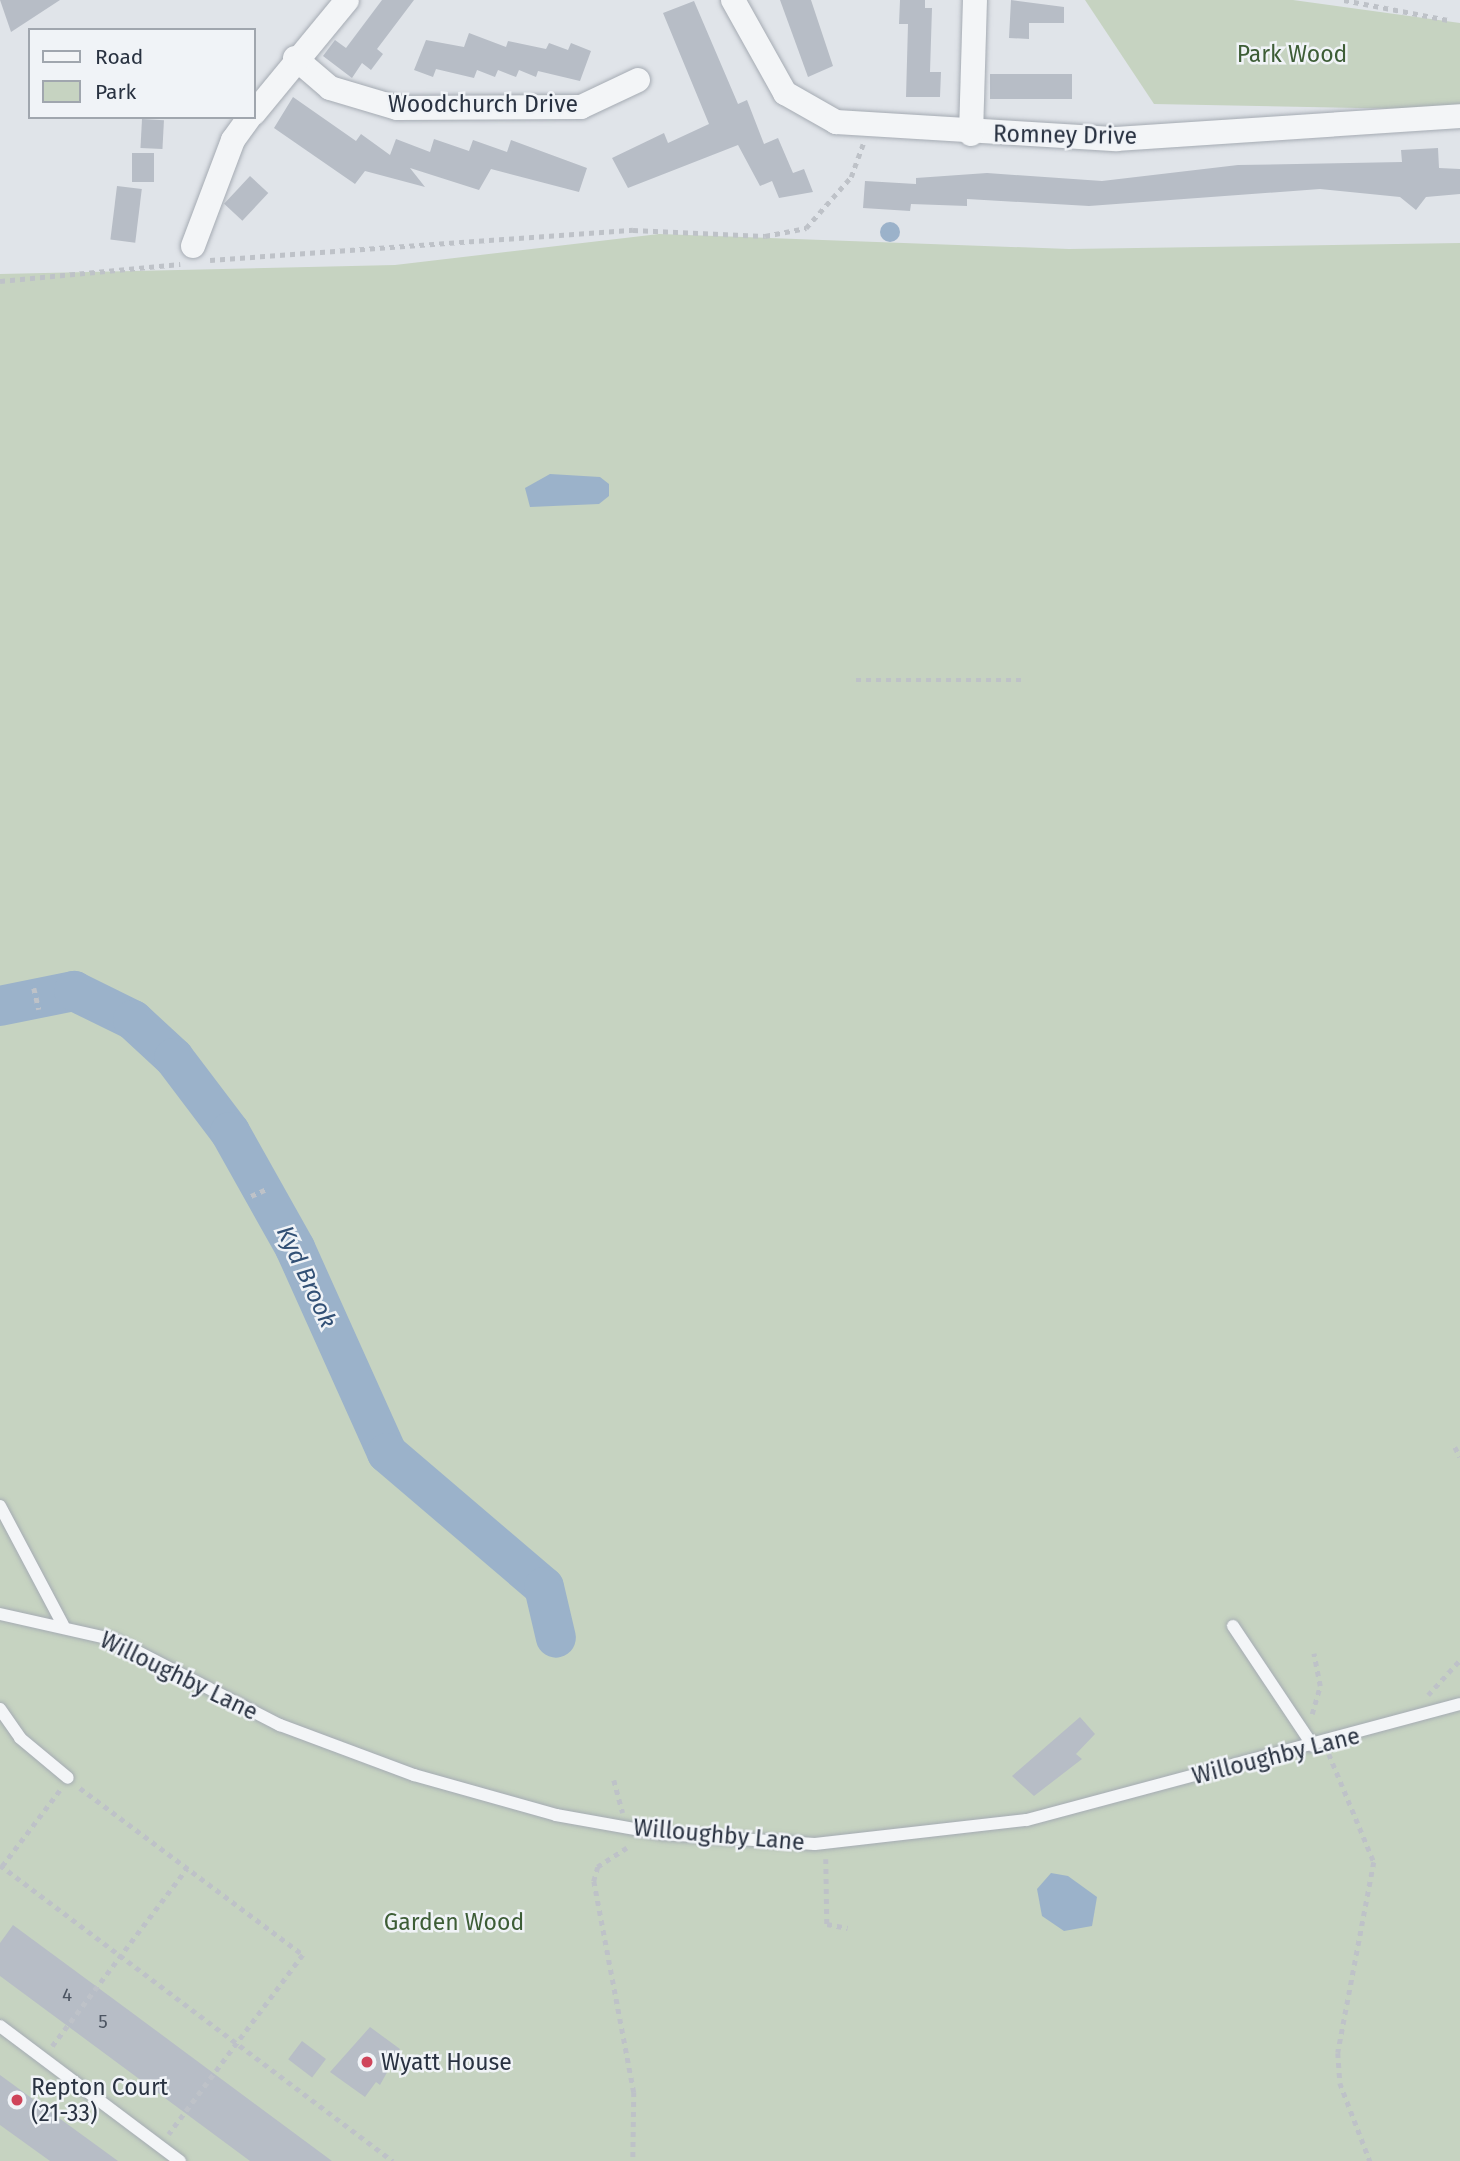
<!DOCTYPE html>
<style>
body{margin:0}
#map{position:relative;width:1460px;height:2161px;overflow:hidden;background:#e0e4e9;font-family:"Fira Sans",sans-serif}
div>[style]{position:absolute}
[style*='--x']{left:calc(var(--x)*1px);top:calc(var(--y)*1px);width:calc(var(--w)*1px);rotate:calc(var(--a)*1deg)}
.green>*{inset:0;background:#c6d3c1}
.water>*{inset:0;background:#9bb2ca}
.round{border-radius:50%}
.river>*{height:40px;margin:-20px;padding:0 20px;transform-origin:20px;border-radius:20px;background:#9bb2ca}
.building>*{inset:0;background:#b7bdc6;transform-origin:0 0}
.path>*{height:4.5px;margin-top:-2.25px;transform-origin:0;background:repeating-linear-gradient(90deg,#bec2c8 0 5px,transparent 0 10px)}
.roads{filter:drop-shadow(0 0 2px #a5abb3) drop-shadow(0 0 2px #a5abb3)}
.service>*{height:12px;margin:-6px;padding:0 6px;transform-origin:6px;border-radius:6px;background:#f3f5f7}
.minor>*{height:24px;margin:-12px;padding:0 12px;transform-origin:12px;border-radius:12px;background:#f3f5f7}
.dots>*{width:19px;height:19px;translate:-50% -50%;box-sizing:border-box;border:4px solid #f0f3f7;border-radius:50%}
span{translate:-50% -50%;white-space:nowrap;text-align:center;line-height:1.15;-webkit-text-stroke:5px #f0f3f7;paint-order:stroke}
.number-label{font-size:19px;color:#4c5562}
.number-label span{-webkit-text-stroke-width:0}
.park-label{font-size:23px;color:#3d5d36}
.street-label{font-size:23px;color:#293241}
.poi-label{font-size:23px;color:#293241}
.left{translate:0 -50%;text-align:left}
.water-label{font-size:24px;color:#325075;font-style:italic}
.legend{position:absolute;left:28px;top:28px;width:228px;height:91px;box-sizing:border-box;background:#f0f3f7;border:2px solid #a0a6ae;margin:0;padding:9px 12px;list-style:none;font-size:21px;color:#293241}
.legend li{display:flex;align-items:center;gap:14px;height:35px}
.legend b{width:35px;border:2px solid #a0a6ae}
</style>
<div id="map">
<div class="green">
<div style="clip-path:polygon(1085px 0,1293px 0,1460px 23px,1460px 110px,1154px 104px)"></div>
<div style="clip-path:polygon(659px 234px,1069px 249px,1460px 243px,1460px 2161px,0 2161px,0 274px,395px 265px)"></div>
</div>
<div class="water">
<div class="round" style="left:880px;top:222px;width:20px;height:20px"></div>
<div style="clip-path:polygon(550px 474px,600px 477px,609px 484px,609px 496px,599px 504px,530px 507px,525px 488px)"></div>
<div style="clip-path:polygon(1051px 1873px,1068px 1876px,1097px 1897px,1092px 1926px,1064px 1931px,1042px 1916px,1037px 1889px)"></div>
</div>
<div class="river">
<div style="--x:0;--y:1006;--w:76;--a:-11.5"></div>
<div style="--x:74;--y:991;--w:66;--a:26.2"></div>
<div style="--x:133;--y:1020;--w:56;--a:42.8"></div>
<div style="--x:174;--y:1058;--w:93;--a:52.9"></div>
<div style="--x:230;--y:1132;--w:133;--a:60.7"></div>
<div style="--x:295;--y:1248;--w:225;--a:65.8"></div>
<div style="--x:387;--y:1453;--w:206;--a:40.5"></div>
<div style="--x:544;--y:1587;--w:52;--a:76.8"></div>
</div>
<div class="building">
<div style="clip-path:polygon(0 0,60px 0,11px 32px)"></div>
<div style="clip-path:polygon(382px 0,414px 0,377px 49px,383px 54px,371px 70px,362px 63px,352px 78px,323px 56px,335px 40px,346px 48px)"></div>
<div style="clip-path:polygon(780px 0,811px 0,833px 66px,808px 77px)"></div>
<div style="clip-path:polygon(900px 0,925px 0,925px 8px,932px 8px,930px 72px,941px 72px,940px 97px,906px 97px,908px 24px,899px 24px)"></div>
<div style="clip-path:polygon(1011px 0,1064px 7px,1064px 23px,1029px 23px,1029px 39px,1009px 38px)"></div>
<div style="clip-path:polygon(694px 1px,738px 104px,747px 100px,764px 144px,778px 138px,793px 173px,804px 169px,813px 192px,779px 198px,772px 181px,760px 186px,738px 145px,628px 188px,612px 158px,664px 133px,668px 143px,709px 124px,663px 13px)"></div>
<div style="clip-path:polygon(469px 33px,506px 47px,508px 41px,546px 49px,549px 43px,568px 50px,571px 43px,591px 51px,580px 81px,538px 71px,536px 77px,519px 70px,516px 77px,498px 70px,495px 77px,477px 70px,474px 78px,436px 69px,433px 77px,414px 70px,426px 40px,464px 47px)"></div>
<div style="left:990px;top:74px;width:82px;height:25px"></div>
<div style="clip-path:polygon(293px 97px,356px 141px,361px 134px,390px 155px,396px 139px,430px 152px,434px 139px,469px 151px,473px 140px,507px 152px,511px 140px,587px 168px,579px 192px,491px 169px,479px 190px,410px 168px,425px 187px,365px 171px,355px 184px,274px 128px)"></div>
<div style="left:142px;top:119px;width:22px;height:29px;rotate:3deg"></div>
<div style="clip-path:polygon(1438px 148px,1439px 168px,1460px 169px,1460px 194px,1426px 197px,1416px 210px,1400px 197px,1320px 189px,1089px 206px,967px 199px,967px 206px,911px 204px,910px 211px,863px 208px,865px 181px,916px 184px,916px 178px,987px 173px,1102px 181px,1238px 165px,1402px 162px,1401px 150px)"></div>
<div style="left:132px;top:153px;width:22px;height:29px"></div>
<div style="left:250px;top:176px;width:25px;height:38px;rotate:43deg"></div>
<div style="left:117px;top:186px;width:25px;height:54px;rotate:7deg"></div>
<div style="clip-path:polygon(1080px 1717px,1095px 1734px,1076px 1754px,1082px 1759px,1034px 1796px,1012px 1776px)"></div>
<div style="clip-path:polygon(13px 1925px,127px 2009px,332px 2161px,250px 2161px,96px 2047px,0 1976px,0 1943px)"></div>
<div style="clip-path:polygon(370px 2027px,400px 2049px,380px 2085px,376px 2082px,365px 2097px,330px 2072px)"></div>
<div style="left:302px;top:2041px;width:30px;height:23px;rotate:37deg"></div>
<div style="clip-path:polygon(0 2075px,118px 2161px,50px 2161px,0 2125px)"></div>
</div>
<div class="path">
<div style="--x:1344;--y:0;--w:106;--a:10.9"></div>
<div style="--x:210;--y:260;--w:424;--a:-4.1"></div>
<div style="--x:633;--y:230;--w:132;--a:2.6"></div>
<div style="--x:765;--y:236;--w:42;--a:-11"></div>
<div style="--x:806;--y:228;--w:68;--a:-48.6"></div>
<div style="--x:851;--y:177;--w:35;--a:-70"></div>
<div style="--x:0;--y:281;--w:181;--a:-5.4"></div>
<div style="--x:856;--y:680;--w:168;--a:0"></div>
<div style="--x:34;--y:988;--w:22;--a:77"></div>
<div style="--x:251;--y:1196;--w:17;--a:-24"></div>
<div style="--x:1455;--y:1447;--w:11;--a:63"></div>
<div style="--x:1428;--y:1695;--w:47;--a:-47.6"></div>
<div style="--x:1312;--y:1714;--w:29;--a:-74"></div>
<div style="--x:1320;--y:1686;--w:33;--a:-101"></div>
<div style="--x:1329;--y:1754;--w:117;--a:67.4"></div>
<div style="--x:1374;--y:1862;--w:194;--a:100.7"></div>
<div style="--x:1338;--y:2053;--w:30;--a:86"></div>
<div style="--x:1340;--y:2083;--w:84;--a:69"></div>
<div style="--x:614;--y:1780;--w:34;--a:75"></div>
<div style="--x:80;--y:1788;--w:279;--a:36.8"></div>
<div style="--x:303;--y:1955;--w:224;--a:126.8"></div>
<div style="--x:627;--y:1848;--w:35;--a:147"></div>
<div style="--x:598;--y:1867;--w:15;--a:106"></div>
<div style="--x:594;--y:1881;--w:215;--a:79.3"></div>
<div style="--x:634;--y:2092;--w:69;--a:90.8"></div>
<div style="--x:826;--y:1859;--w:65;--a:89.1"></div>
<div style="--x:827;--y:1924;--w:21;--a:11"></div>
<div style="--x:0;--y:1865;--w:492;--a:37"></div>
<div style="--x:2;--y:1866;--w:96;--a:-52.7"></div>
<div style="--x:52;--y:2046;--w:223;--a:-52.8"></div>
</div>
<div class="roads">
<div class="service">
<div style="--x:0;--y:1506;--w:135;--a:62.1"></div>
<div style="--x:0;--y:1614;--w:118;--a:12.7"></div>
<div style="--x:115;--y:1640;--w:186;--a:27.3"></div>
<div style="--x:280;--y:1725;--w:143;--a:20.5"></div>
<div style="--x:414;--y:1775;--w:148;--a:15.7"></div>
<div style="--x:556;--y:1815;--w:109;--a:10.1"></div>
<div style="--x:663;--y:1834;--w:152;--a:3.8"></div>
<div style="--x:815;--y:1844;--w:213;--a:-6.5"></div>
<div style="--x:1027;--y:1820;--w:448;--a:-15"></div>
<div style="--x:1233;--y:1626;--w:144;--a:56.3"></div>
<div style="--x:0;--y:1709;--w:35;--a:55"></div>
<div style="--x:20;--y:1738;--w:62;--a:39.8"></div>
<div style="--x:0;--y:2026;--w:225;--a:36.9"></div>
</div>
<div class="minor">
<div style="--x:733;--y:0;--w:107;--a:60.8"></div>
<div style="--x:785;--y:93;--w:59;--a:29.6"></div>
<div style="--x:836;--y:122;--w:281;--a:3.5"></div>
<div style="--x:1116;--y:139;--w:345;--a:-3.8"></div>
<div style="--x:295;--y:58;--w:46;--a:40.6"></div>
<div style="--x:330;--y:88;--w:70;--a:16.6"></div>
<div style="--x:397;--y:108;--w:184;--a:-0.3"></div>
<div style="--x:581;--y:107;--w:63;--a:-25.3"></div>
<div style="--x:254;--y:113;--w:146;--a:-50.5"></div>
<div style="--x:971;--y:134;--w:134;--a:-88.3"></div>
<div style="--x:193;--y:246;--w:113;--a:-69.3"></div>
<div style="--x:233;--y:140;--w:29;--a:-54"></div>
</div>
</div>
<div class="dots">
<div style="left:367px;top:2062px;background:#cf445a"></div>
<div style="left:17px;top:2100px;background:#cf445a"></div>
</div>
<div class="number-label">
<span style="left:67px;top:1995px">4</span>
<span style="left:103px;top:2022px">5</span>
</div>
<div class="park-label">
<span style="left:1292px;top:54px">Park Wood</span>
<span style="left:454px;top:1922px">Garden Wood</span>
</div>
<div class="street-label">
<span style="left:483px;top:104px">Woodchurch Drive</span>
<span style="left:1065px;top:135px;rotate:1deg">Romney Drive</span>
<span style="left:179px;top:1676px;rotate:26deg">Willoughby Lane</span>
<span style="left:1276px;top:1756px;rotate:-14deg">Willoughby Lane</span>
<span style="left:719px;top:1835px;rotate:5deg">Willoughby Lane</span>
</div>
<div class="poi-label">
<span class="left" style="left:381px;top:2062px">Wyatt House</span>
<span class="left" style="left:31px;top:2100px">Repton Court<br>(21-33)</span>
</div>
<div class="water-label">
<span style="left:306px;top:1277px;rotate:65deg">Kyd Brook</span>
</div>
<ul class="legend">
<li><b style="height:9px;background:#f3f5f7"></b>Road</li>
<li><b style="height:19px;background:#c6d3c1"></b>Park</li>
</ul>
</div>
